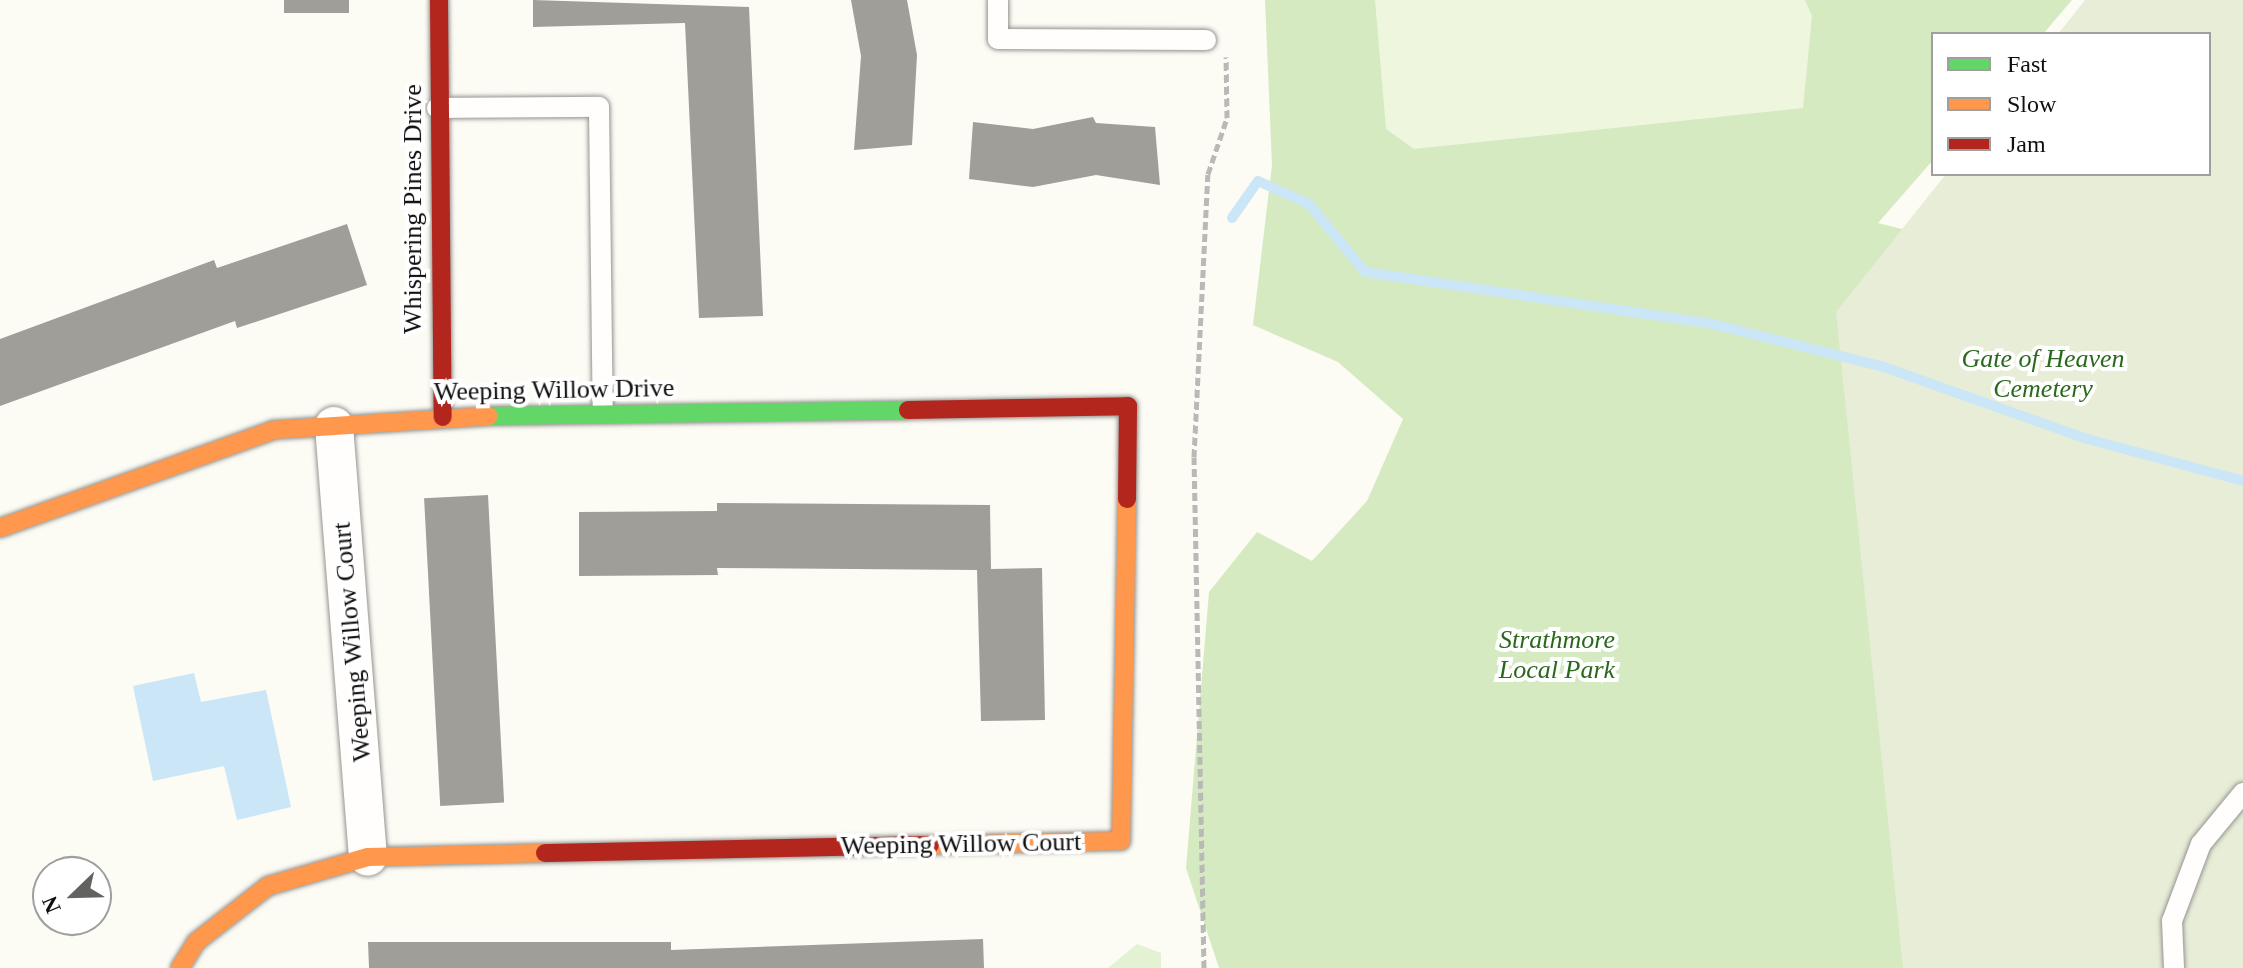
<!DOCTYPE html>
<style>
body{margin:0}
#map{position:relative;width:2243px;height:968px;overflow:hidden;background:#fcfbf4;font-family:"Times New Roman",serif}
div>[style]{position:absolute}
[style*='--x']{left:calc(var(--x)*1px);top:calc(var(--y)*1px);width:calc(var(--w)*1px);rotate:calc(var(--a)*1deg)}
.green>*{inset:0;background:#e4f2d4}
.forest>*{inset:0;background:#d5eac1}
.cemetery>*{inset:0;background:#e7edd7}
.pitch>*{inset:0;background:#eef6dd}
.water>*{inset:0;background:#cae6f7}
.stream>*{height:10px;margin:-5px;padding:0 5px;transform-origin:5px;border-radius:5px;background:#cae6f7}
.building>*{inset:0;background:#a09e99;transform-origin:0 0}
.path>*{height:5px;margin-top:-2.5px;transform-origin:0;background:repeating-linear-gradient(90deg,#b9b9b8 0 8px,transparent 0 12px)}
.roads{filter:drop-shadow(0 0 2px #969592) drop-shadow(0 0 2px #969592)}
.lane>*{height:20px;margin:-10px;padding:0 10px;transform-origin:10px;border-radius:10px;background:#fffefd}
.street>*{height:38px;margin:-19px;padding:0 19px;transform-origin:19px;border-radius:19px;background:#fffefd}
.fast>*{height:18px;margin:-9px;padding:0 9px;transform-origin:9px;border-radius:9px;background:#63d668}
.slow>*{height:18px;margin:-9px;padding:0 9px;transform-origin:9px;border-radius:9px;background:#ff974d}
.jam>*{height:18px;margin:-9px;padding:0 9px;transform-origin:9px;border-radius:9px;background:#b3261e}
span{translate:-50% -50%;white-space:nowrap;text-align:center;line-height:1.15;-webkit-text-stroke:8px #fff;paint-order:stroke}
.street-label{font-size:26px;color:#0f0f0f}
.park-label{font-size:26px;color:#2a691c;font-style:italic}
.legend{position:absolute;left:1931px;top:32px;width:280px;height:144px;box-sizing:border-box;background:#fff;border:2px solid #9f9f9f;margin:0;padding:10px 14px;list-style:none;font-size:24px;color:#0f0f0f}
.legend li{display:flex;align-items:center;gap:16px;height:40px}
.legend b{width:40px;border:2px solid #9f9f9f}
.north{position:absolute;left:32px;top:856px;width:80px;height:80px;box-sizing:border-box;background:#fff;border:2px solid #9f9f9f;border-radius:50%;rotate:247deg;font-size:22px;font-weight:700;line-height:32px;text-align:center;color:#0f0f0f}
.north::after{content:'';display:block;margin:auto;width:28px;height:36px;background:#62625f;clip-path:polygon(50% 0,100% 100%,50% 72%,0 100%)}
</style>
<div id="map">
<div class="green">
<div style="clip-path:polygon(1137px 944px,1161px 953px,1161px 968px,1108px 968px)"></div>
</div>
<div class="forest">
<div style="clip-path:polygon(1265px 0,2072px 0,2043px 34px,1933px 34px,1933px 160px,1878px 223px,2243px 315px,1906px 968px,1219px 968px,1186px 868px,1209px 592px,1257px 532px,1312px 561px,1367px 501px,1403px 419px,1338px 362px,1253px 325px,1272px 165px)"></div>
</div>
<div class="cemetery">
<div style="clip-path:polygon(2085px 0,2243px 0,2243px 968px,1903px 968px,1836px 312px,1946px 174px,2209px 174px,2209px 34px,2058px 34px)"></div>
</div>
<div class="pitch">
<div style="clip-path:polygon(1375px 0,1805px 0,1812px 16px,1803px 108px,1414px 149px,1386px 129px)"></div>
</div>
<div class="water">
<div style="clip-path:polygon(194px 673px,201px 702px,266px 690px,291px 807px,237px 820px,224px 766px,153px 781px,133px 686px)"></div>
</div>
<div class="stream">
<div style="--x:1232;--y:218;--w:45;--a:-54.9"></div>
<div style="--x:1258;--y:181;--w:56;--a:24.3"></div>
<div style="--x:1309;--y:204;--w:88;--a:50.5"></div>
<div style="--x:1365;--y:272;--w:347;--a:8.5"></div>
<div style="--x:1708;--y:323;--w:178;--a:14"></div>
<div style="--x:1881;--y:366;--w:215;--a:19.5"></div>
<div style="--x:2084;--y:438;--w:165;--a:15.1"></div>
</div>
<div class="building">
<div style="left:284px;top:0;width:65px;height:13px"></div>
<div style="clip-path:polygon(533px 0,749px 7px,763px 316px,699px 318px,685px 23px,533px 27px)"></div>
<div style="clip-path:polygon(851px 0,907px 0,917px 55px,912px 145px,854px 150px,861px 56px)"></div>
<div style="clip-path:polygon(1093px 117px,1096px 123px,1155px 127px,1160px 185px,1096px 175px,1033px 187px,969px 179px,973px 122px,1033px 129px)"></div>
<div style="clip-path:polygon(347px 224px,367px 285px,237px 328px,235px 321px,0 406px,0 339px,214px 260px,217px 268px)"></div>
<div style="left:488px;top:495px;width:308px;height:64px;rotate:87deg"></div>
<div style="clip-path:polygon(717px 503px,990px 505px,991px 569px,1042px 568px,1045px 720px,981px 721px,977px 570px,717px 568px,718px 575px,579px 576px,579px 512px,717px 511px)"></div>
<div style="clip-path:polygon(983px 939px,984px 968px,369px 968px,368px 942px,671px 942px,671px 950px)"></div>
</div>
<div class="path">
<div style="--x:1204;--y:968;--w:511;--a:-91.12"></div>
<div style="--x:1194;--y:457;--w:283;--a:-87.2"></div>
<div style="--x:1208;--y:174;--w:59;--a:-71.3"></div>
<div style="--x:1227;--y:118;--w:61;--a:-90.9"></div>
</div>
<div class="roads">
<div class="lane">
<div style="--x:998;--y:0;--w:39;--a:90"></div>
<div style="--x:998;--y:39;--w:208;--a:0.3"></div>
<div style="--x:437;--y:108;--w:162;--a:-0.4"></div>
<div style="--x:599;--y:107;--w:306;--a:89.3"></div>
<div style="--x:2174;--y:968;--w:47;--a:-92.4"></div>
<div style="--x:2172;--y:921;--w:82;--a:-69.4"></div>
<div style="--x:2201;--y:844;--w:66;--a:-50.5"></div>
</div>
<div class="street">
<div style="--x:334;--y:426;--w:432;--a:85.5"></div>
</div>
<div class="fast">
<div style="--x:489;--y:416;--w:419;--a:-0.8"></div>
</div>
<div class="slow">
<div style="--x:0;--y:528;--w:290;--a:-19.7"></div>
<div style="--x:273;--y:430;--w:216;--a:-3.7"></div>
<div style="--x:930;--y:845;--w:191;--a:-1.2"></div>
<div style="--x:1121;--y:841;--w:342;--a:-89"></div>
<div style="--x:180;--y:968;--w:31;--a:-58"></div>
<div style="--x:196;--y:942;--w:91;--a:-37.9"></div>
<div style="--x:268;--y:886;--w:104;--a:-16.2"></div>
<div style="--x:368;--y:857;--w:177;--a:-1.3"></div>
</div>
<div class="jam">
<div style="--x:439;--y:0;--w:417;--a:89.5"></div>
<div style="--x:908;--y:410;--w:220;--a:-1"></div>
<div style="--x:1128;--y:406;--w:93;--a:90.6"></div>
<div style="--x:545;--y:853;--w:385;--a:-1.2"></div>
</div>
</div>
<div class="street-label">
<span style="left:413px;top:209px;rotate:-90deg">Whispering Pines Drive</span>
<span style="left:554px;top:390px;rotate:-1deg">Weeping Willow Drive</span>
<span style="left:352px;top:642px;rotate:-95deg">Weeping Willow Court</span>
<span style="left:961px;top:844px;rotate:-1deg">Weeping Willow Court</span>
</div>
<div class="park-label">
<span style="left:2043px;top:374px">Gate of Heaven<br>Cemetery</span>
<span style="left:1557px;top:655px">Strathmore<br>Local Park</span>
</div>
<ul class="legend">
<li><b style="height:10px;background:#63d668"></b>Fast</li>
<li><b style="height:10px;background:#ff974d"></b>Slow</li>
<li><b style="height:10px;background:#b3261e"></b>Jam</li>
</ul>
<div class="north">N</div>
</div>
